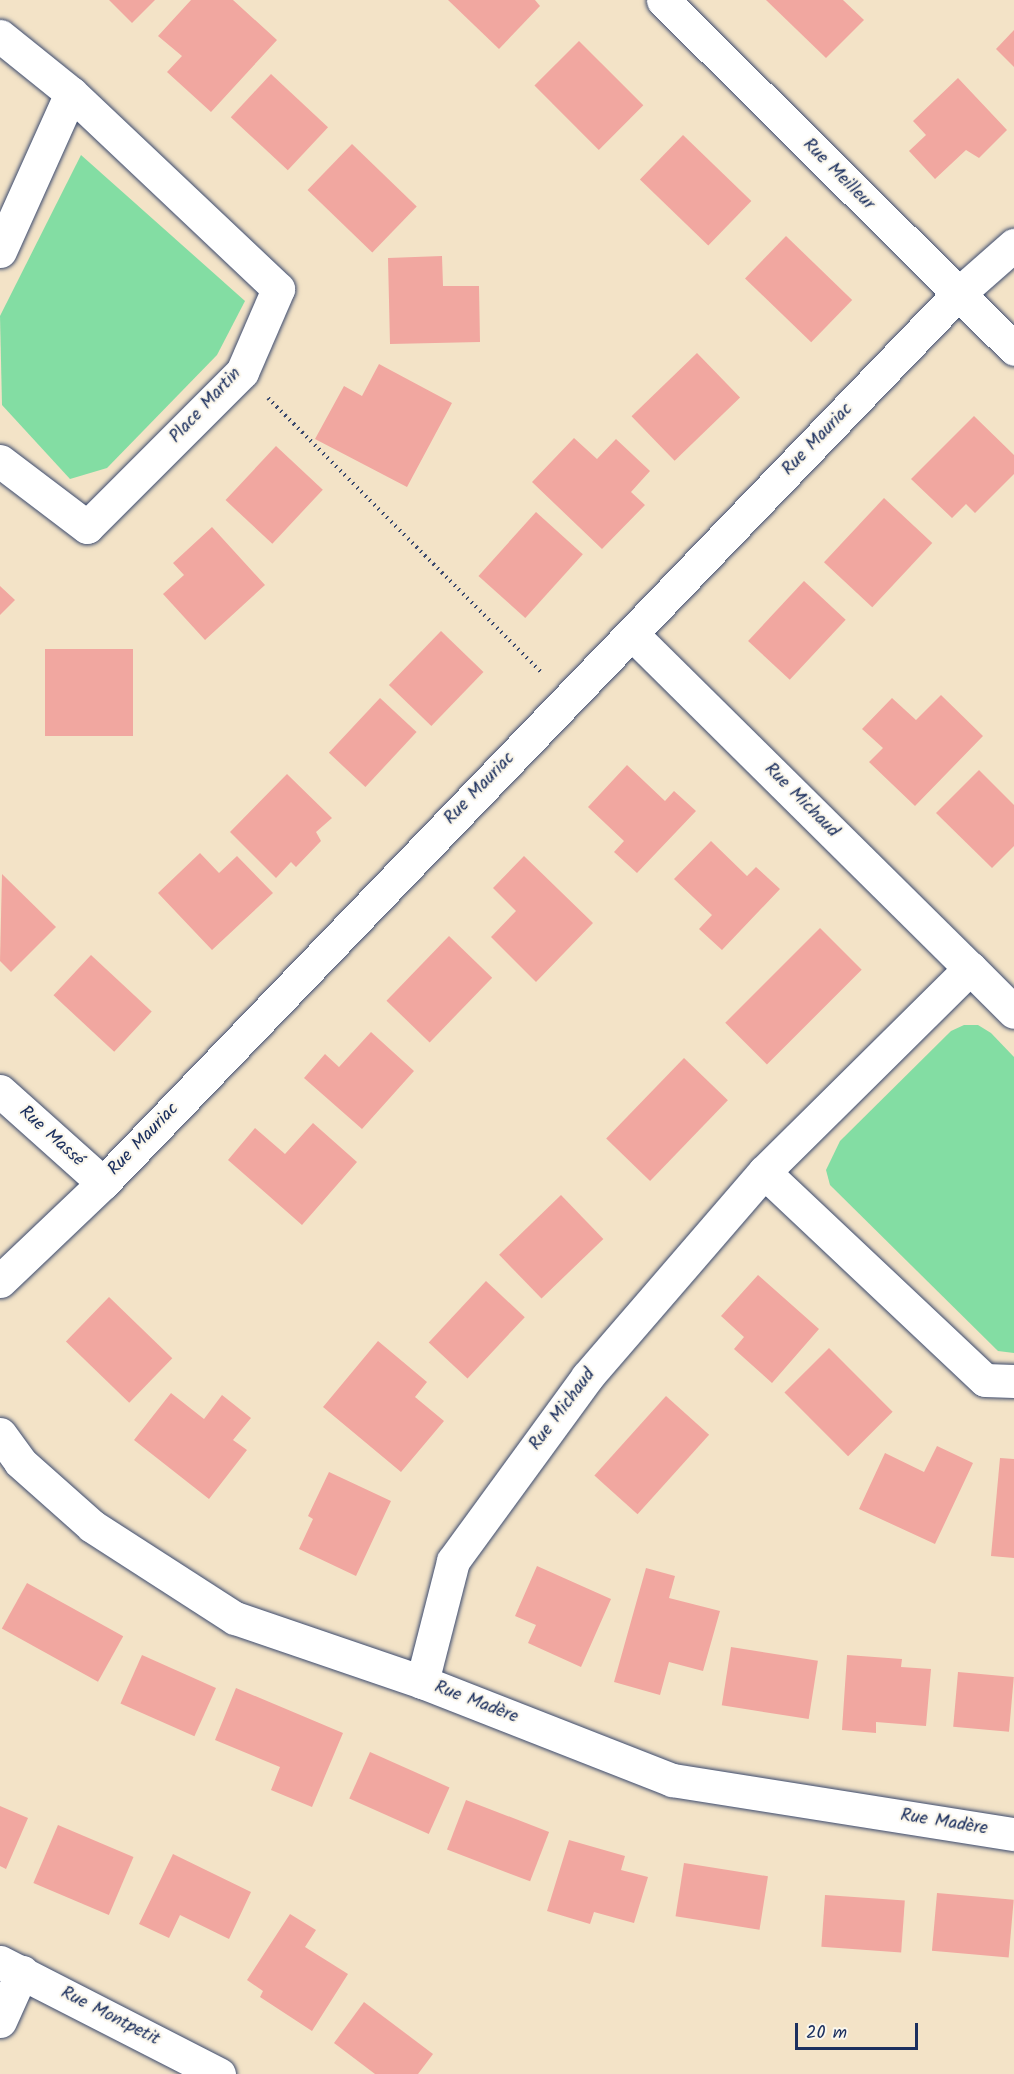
<!DOCTYPE html>
<meta charset="utf-8">
<style>
body{margin:0}
#map{position:relative;width:1014px;height:2074px;overflow:hidden;background:#f3e3c7;font-family:Kalam,sans-serif}
div>[style]{position:absolute}
[style*='--x']{left:calc(var(--x)*1px);top:calc(var(--y)*1px);width:calc(var(--w)*1px);rotate:calc(var(--a)*1deg)}
.green>*{inset:0;background:#83dda3}
.building>*{inset:0;background:#f1a7a0;transform-origin:0 0}
.path>*{height:4px;margin-top:-2px;transform-origin:0;background:repeating-linear-gradient(90deg,#3b4a6e 0 1.5px,transparent 0 6px)}
.roads{filter:drop-shadow(0 0 2px #3b4a6e) drop-shadow(0 0 2px #3b4a6e)}
.street>*{height:33px;margin:-16.5px;padding:0 16.5px;transform-origin:16.5px;border-radius:16.5px;background:#fff}
span{translate:-50% -50%;white-space:nowrap;text-align:center;line-height:1.15;-webkit-text-stroke:4.5px #fbf7ec;paint-order:stroke}
.street-label{font-size:18px;color:#1b2f5e}
.scale{position:absolute;left:795px;top:2023px;width:123px;height:27px;box-sizing:border-box;border:3px solid #1b2f5e;border-top:0;padding-left:8px;font-size:18px;line-height:21px;white-space:nowrap;color:#1b2f5e;-webkit-text-stroke:4px #fbf7ec;paint-order:stroke}
</style>
<div id="map">
<div class="green">
<div style="clip-path:polygon(81px 155px,245px 301px,217px 355px,107px 468px,70px 479px,2px 405px,0 316px)"></div>
<div style="clip-path:polygon(964px 1025px,978px 1025px,991px 1033px,1014px 1057px,1014px 1353px,998px 1351px,830px 1185px,826px 1170px,840px 1141px,951px 1031px)"></div>
</div>
<div class="building">
<div style="clip-path:polygon(109px 0,155px 0,132px 23px)"></div>
<div style="clip-path:polygon(191px 0,233px 0,277px 40px,211px 112px,167px 72px,182px 56px,158px 36px)"></div>
<div style="clip-path:polygon(448px 0,535px 0,540px 6px,499px 49px)"></div>
<div style="clip-path:polygon(766px 0,843px 0,864px 20px,826px 58px)"></div>
<div style="clip-path:polygon(1014px 30px,1014px 67px,996px 49px)"></div>
<div style="left:579px;top:41px;width:91px;height:63px;rotate:45deg"></div>
<div style="left:271px;top:74px;width:78px;height:59px;rotate:43deg"></div>
<div style="clip-path:polygon(958px 78px,1007px 130px,979px 158px,966px 150px,935px 179px,909px 151px,926px 135px,913px 121px)"></div>
<div style="left:683px;top:135px;width:95px;height:62px;rotate:44deg"></div>
<div style="left:352px;top:144px;width:90px;height:64px;rotate:44deg"></div>
<div style="left:786px;top:236px;width:92px;height:59px;rotate:44deg"></div>
<div style="clip-path:polygon(442px 256px,443px 286px,479px 286px,480px 342px,390px 344px,388px 258px)"></div>
<div style="left:697px;top:353px;width:62px;height:91px;rotate:46deg"></div>
<div style="clip-path:polygon(379px 364px,452px 403px,407px 487px,315px 439px,344px 386px,362px 396px)"></div>
<div style="clip-path:polygon(974px 416px,1014px 455px,1014px 474px,975px 513px,966px 504px,952px 518px,911px 479px)"></div>
<div style="clip-path:polygon(574px 438px,597px 459px,616px 439px,650px 471px,631px 492px,645px 505px,602px 549px,532px 482px)"></div>
<div style="left:276px;top:446px;width:64px;height:74px;rotate:43deg"></div>
<div style="left:884px;top:498px;width:66px;height:88px;rotate:43deg"></div>
<div style="left:536px;top:512px;width:63px;height:86px;rotate:42deg"></div>
<div style="clip-path:polygon(212px 527px,265px 585px,205px 640px,163px 594px,184px 575px,173px 563px)"></div>
<div style="left:804px;top:581px;width:57px;height:82px;rotate:43deg"></div>
<div style="clip-path:polygon(0 586px,15px 600px,0 615px)"></div>
<div style="left:441px;top:631px;width:59px;height:75px;rotate:44deg"></div>
<div style="left:45px;top:649px;width:88px;height:87px"></div>
<div style="clip-path:polygon(941px 695px,983px 736px,915px 806px,869px 762px,883px 748px,862px 729px,892px 698px,916px 720px)"></div>
<div style="left:380px;top:698px;width:50px;height:75px;rotate:43deg"></div>
<div style="clip-path:polygon(627px 765px,665px 801px,674px 791px,696px 811px,637px 873px,614px 852px,624px 841px,588px 807px)"></div>
<div style="clip-path:polygon(979px 770px,1014px 805px,1014px 846px,992px 868px,936px 813px)"></div>
<div style="clip-path:polygon(287px 774px,332px 818px,316px 832px,321px 841px,296px 867px,291px 862px,276px 878px,230px 832px)"></div>
<div style="clip-path:polygon(711px 841px,747px 876px,756px 867px,780px 889px,722px 950px,699px 929px,712px 915px,674px 879px)"></div>
<div style="clip-path:polygon(200px 853px,219px 873px,237px 856px,273px 893px,212px 950px,158px 893px)"></div>
<div style="clip-path:polygon(524px 856px,593px 923px,536px 982px,491px 937px,516px 911px,493px 888px)"></div>
<div style="clip-path:polygon(2px 874px,56px 927px,11px 972px,0 961px)"></div>
<div style="left:820px;top:928px;width:59px;height:134px;rotate:45deg"></div>
<div style="left:449px;top:936px;width:60px;height:90px;rotate:44deg"></div>
<div style="left:91px;top:955px;width:83px;height:55px;rotate:43deg"></div>
<div style="clip-path:polygon(371px 1032px,414px 1071px,362px 1129px,304px 1078px,325px 1054px,339px 1067px)"></div>
<div style="left:684px;top:1058px;width:61px;height:112px;rotate:44deg"></div>
<div style="clip-path:polygon(313px 1123px,357px 1162px,302px 1225px,228px 1160px,255px 1128px,285px 1154px)"></div>
<div style="left:561px;top:1195px;width:61px;height:86px;rotate:46deg"></div>
<div style="clip-path:polygon(758px 1275px,819px 1329px,772px 1383px,734px 1349px,744px 1337px,721px 1316px)"></div>
<div style="left:486px;top:1281px;width:53px;height:84px;rotate:43deg"></div>
<div style="left:109px;top:1297px;width:88px;height:62px;rotate:44deg"></div>
<div style="clip-path:polygon(378px 1341px,427px 1382px,415px 1397px,444px 1421px,401px 1472px,323px 1407px)"></div>
<div style="left:829px;top:1348px;width:90px;height:63px;rotate:45deg"></div>
<div style="clip-path:polygon(171px 1393px,204px 1419px,222px 1395px,251px 1418px,233px 1440px,247px 1450px,209px 1499px,134px 1440px)"></div>
<div style="left:666px;top:1396px;width:58px;height:107px;rotate:42deg"></div>
<div style="clip-path:polygon(937px 1446px,973px 1463px,935px 1544px,859px 1509px,885px 1453px,924px 1472px)"></div>
<div style="clip-path:polygon(1000px 1458px,1014px 1459px,1014px 1558px,991px 1556px)"></div>
<div style="clip-path:polygon(329px 1472px,391px 1501px,356px 1576px,299px 1549px,313px 1519px,308px 1516px)"></div>
<div style="clip-path:polygon(537px 1566px,611px 1599px,581px 1667px,528px 1643px,536px 1625px,515px 1616px)"></div>
<div style="clip-path:polygon(646px 1568px,675px 1576px,669px 1598px,720px 1611px,703px 1671px,669px 1662px,660px 1695px,614px 1682px)"></div>
<div style="left:27px;top:1583px;width:110px;height:52px;rotate:29deg"></div>
<div style="left:731px;top:1647px;width:88px;height:59px;rotate:9deg"></div>
<div style="left:142px;top:1655px;width:81px;height:53px;rotate:24deg"></div>
<div style="clip-path:polygon(847px 1655px,902px 1659px,901px 1667px,931px 1669px,926px 1726px,876px 1722px,876px 1733px,842px 1730px)"></div>
<div style="left:958px;top:1672px;width:56px;height:55px;rotate:5deg"></div>
<div style="clip-path:polygon(236px 1688px,343px 1733px,312px 1807px,271px 1790px,280px 1767px,215px 1740px)"></div>
<div style="left:370px;top:1752px;width:87px;height:51px;rotate:24deg"></div>
<div style="left:466px;top:1800px;width:89px;height:53px;rotate:21deg"></div>
<div style="clip-path:polygon(0 1806px,28px 1818px,6px 1869px,0 1866px)"></div>
<div style="left:58px;top:1825px;width:82px;height:63px;rotate:23deg"></div>
<div style="clip-path:polygon(569px 1840px,625px 1856px,621px 1870px,648px 1877px,634px 1923px,594px 1912px,590px 1924px,547px 1911px)"></div>
<div style="clip-path:polygon(173px 1854px,251px 1892px,229px 1939px,180px 1915px,169px 1938px,139px 1924px)"></div>
<div style="left:684px;top:1863px;width:85px;height:54px;rotate:9deg"></div>
<div style="left:937px;top:1893px;width:77px;height:58px;rotate:5deg"></div>
<div style="left:825px;top:1895px;width:80px;height:52px;rotate:4deg"></div>
<div style="clip-path:polygon(290px 1914px,316px 1930px,305px 1947px,348px 1974px,312px 2031px,260px 1997px,263px 1991px,247px 1980px)"></div>
<div style="clip-path:polygon(364px 2002px,433px 2054px,418px 2074px,375px 2074px,334px 2043px)"></div>
</div>
<div class="path">
<div style="--x:268;--y:398;--w:388;--a:45.1"></div>
</div>
<div class="roads">
<div class="street">
<div style="--x:663;--y:0;--w:495;--a:44.8"></div>
<div style="--x:0;--y:36;--w:91;--a:38.8"></div>
<div style="--x:71;--y:93;--w:285;--a:43.4"></div>
<div style="--x:278;--y:289;--w:90;--a:113.4"></div>
<div style="--x:242;--y:372;--w:219;--a:135"></div>
<div style="--x:87;--y:527;--w:109;--a:-142.8"></div>
<div style="--x:0;--y:251;--w:173;--a:-65.8"></div>
<div style="--x:632;--y:634;--w:475;--a:44.7"></div>
<div style="--x:0;--y:1091;--w:138;--a:41.8"></div>
<div style="--x:764;--y:1172;--w:303;--a:43.3"></div>
<div style="--x:985;--y:1380;--w:29;--a:2"></div>
<div style="--x:0;--y:1281;--w:142;--a:-43.6"></div>
<div style="--x:103;--y:1183;--w:1232;--a:-46.12"></div>
<div style="--x:957;--y:295;--w:76;--a:-41.3"></div>
<div style="--x:0;--y:1434;--w:34;--a:54"></div>
<div style="--x:20;--y:1462;--w:96;--a:41.6"></div>
<div style="--x:92;--y:1526;--w:170;--a:32.8"></div>
<div style="--x:235;--y:1618;--w:198;--a:18.9"></div>
<div style="--x:422;--y:1682;--w:269;--a:21.4"></div>
<div style="--x:672;--y:1780;--w:346;--a:9"></div>
<div style="--x:422;--y:1682;--w:125;--a:-75.6"></div>
<div style="--x:453;--y:1561;--w:228;--a:-53.9"></div>
<div style="--x:587;--y:1377;--w:271;--a:-49.2"></div>
<div style="--x:764;--y:1172;--w:290;--a:-44.7"></div>
<div style="--x:970;--y:968;--w:62;--a:45"></div>
<div style="--x:0;--y:1962;--w:246;--a:27.1"></div>
<div style="--x:0;--y:2021;--w:54;--a:-65.8"></div>
</div>
</div>
<div class="street-label">
<span style="left:838px;top:175px;rotate:45deg">Rue Meilleur</span>
<span style="left:206px;top:406px;rotate:-47deg">Place Martin</span>
<span style="left:818px;top:440px;rotate:-46deg">Rue Mauriac</span>
<span style="left:480px;top:789px;rotate:-46deg">Rue Mauriac</span>
<span style="left:801px;top:801px;rotate:45deg">Rue Michaud</span>
<span style="left:51px;top:1137px;rotate:42deg">Rue Massé</span>
<span style="left:144px;top:1140px;rotate:-46deg">Rue Mauriac</span>
<span style="left:563px;top:1410px;rotate:-53deg">Rue Michaud</span>
<span style="left:476px;top:1703px;rotate:21deg">Rue Madère</span>
<span style="left:944px;top:1823px;rotate:9deg">Rue Madère</span>
<span style="left:110px;top:2017px;rotate:27deg">Rue Montpetit</span>
</div>
<div class="scale">20 m</div>
</div>
